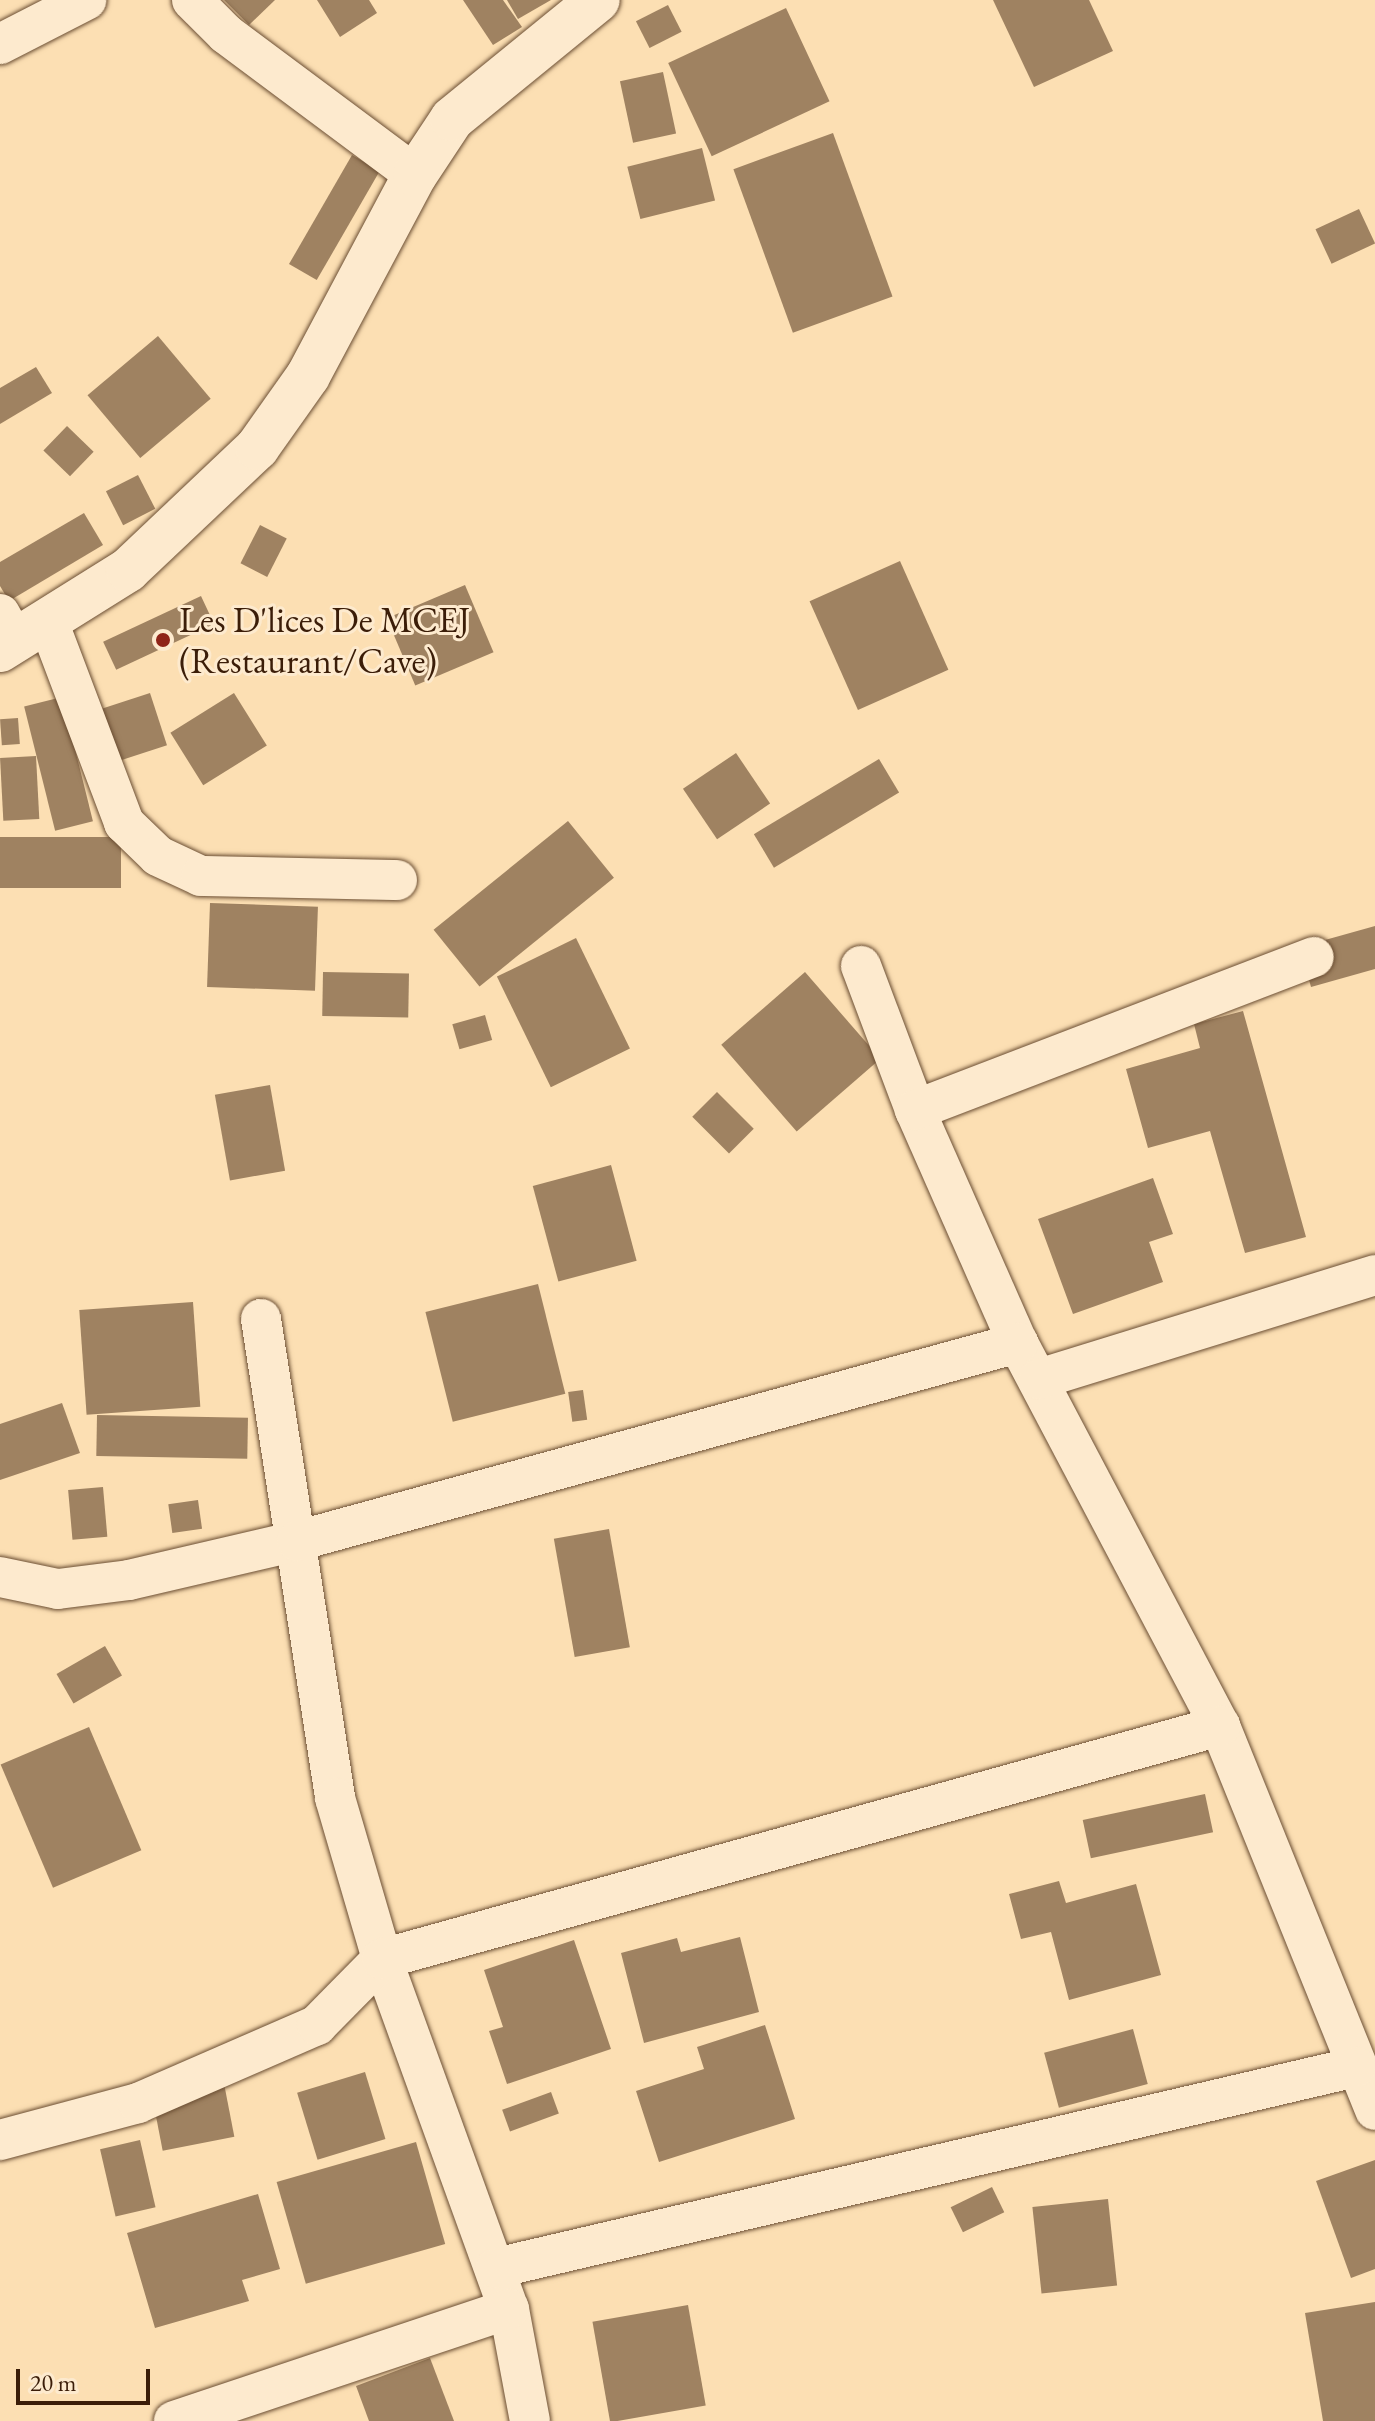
<!DOCTYPE html>
<style>
body{margin:0}
#map{position:relative;width:1375px;height:2421px;overflow:hidden;background:#fcdfb3;font-family:"EB Garamond",serif}
div>[style]{position:absolute}
[style*='--x']{left:calc(var(--x)*1px);top:calc(var(--y)*1px);width:calc(var(--w)*1px);rotate:calc(var(--a)*1deg)}
.building>*{inset:0;background:#9f8261;transform-origin:0 0}
.roads{filter:drop-shadow(0 0 2px #6b4e33) drop-shadow(0 0 2px #6b4e33)}
.minor>*{height:40px;margin:-20px;padding:0 20px;transform-origin:20px;border-radius:20px;background:#fdeace}
.tertiary>*{height:44px;margin:-22px;padding:0 22px;transform-origin:22px;border-radius:22px;background:#fdeace}
.dots>*{width:22px;height:22px;translate:-50% -50%;box-sizing:border-box;border:4px solid #fdeace;border-radius:50%}
span{translate:-50% -50%;white-space:nowrap;text-align:center;line-height:1.15;-webkit-text-stroke:6px #fdeace;paint-order:stroke}
.poi-label{font-size:36px;color:#3b1d08}
.left{translate:0 -50%;text-align:left}
.scale{position:absolute;left:16px;top:2369px;width:134px;height:36px;box-sizing:border-box;border:4px solid #3b1d08;border-top:0;padding-left:10px;font-size:24px;line-height:28px;white-space:nowrap;color:#3b1d08;-webkit-text-stroke:6px #fdeace;paint-order:stroke}
</style>
<div id="map">
<div class="building">
<div style="clip-path:polygon(224px 0,275px 0,249px 25px)"></div>
<div style="clip-path:polygon(317px 0,369px 0,377px 13px,340px 37px)"></div>
<div style="clip-path:polygon(463px 0,503px 0,522px 27px,493px 45px)"></div>
<div style="clip-path:polygon(507px 0,551px 0,518px 19px)"></div>
<div style="clip-path:polygon(993px 0,1089px 0,1113px 51px,1034px 87px)"></div>
<div style="left:668px;top:5px;width:30px;height:36px;rotate:63deg"></div>
<div style="left:786px;top:8px;width:103px;height:130px;rotate:65deg"></div>
<div style="left:663px;top:72px;width:63px;height:44px;rotate:78deg"></div>
<div style="left:833px;top:133px;width:174px;height:106px;rotate:70deg"></div>
<div style="left:702px;top:148px;width:54px;height:77px;rotate:76deg"></div>
<div style="left:352px;top:155px;width:32px;height:126px;rotate:30deg"></div>
<div style="left:1359px;top:209px;width:38px;height:48px;rotate:65deg"></div>
<div style="left:158px;top:336px;width:82px;height:92px;rotate:50deg"></div>
<div style="clip-path:polygon(36px 367px,52px 393px,0 424px,0 388px)"></div>
<div style="left:67px;top:426px;width:37px;height:34px;rotate:44deg"></div>
<div style="left:138px;top:475px;width:38px;height:36px;rotate:63deg"></div>
<div style="clip-path:polygon(84px 513px,103px 545px,9px 601px,0 586px,0 562px)"></div>
<div style="left:260px;top:525px;width:30px;height:43px;rotate:27deg"></div>
<div style="left:900px;top:561px;width:119px;height:99px;rotate:66deg"></div>
<div style="left:465px;top:585px;width:73px;height:85px;rotate:67deg"></div>
<div style="left:201px;top:596px;width:31px;height:108px;rotate:65deg"></div>
<div style="left:150px;top:693px;width:55px;height:50px;rotate:72deg"></div>
<div style="left:234px;top:693px;width:62px;height:75px;rotate:58deg"></div>
<div style="left:62px;top:697px;width:128px;height:39px;rotate:76deg"></div>
<div style="left:18px;top:718px;width:26px;height:18px;rotate:86deg"></div>
<div style="left:736px;top:753px;width:61px;height:64px;rotate:56deg"></div>
<div style="left:36px;top:756px;width:63px;height:36px;rotate:87deg"></div>
<div style="left:879px;top:759px;width:39px;height:146px;rotate:59deg"></div>
<div style="left:568px;top:821px;width:73px;height:173px;rotate:51deg"></div>
<div style="left:0;top:837px;width:121px;height:51px"></div>
<div style="left:210px;top:903px;width:108px;height:84px;rotate:2deg"></div>
<div style="clip-path:polygon(1375px 926px,1375px 969px,1311px 987px,1300px 947px)"></div>
<div style="left:576px;top:938px;width:123px;height:88px;rotate:64deg"></div>
<div style="left:323px;top:972px;width:86px;height:44px;rotate:1deg"></div>
<div style="left:805px;top:972px;width:115px;height:111px;rotate:49deg"></div>
<div style="clip-path:polygon(1243px 1011px,1306px 1237px,1245px 1253px,1210px 1131px,1148px 1148px,1126px 1069px,1200px 1048px,1194px 1024px)"></div>
<div style="left:485px;top:1015px;width:26px;height:34px;rotate:74deg"></div>
<div style="left:270px;top:1085px;width:87px;height:56px;rotate:80deg"></div>
<div style="left:717px;top:1092px;width:52px;height:35px;rotate:45deg"></div>
<div style="left:611px;top:1165px;width:99px;height:81px;rotate:75deg"></div>
<div style="clip-path:polygon(1153px 1178px,1173px 1234px,1149px 1242px,1163px 1282px,1073px 1314px,1038px 1219px)"></div>
<div style="left:538px;top:1284px;width:113px;height:116px;rotate:76deg"></div>
<div style="left:193px;top:1302px;width:105px;height:114px;rotate:86deg"></div>
<div style="left:583px;top:1390px;width:30px;height:15px;rotate:82deg"></div>
<div style="clip-path:polygon(62px 1403px,80px 1453px,0 1480px,0 1424px)"></div>
<div style="left:97px;top:1415px;width:151px;height:41px;rotate:1deg"></div>
<div style="left:103px;top:1487px;width:50px;height:35px;rotate:85deg"></div>
<div style="left:198px;top:1500px;width:29px;height:30px;rotate:82deg"></div>
<div style="left:609px;top:1529px;width:120px;height:56px;rotate:80deg"></div>
<div style="left:105px;top:1646px;width:34px;height:56px;rotate:60deg"></div>
<div style="left:89px;top:1727px;width:134px;height:96px;rotate:67deg"></div>
<div style="left:1205px;top:1794px;width:39px;height:125px;rotate:78deg"></div>
<div style="clip-path:polygon(1059px 1881px,1066px 1903px,1136px 1884px,1161px 1975px,1069px 2000px,1051px 1932px,1021px 1939px,1009px 1894px)"></div>
<div style="clip-path:polygon(740px 1937px,759px 2012px,644px 2043px,621px 1953px,677px 1938px,681px 1952px)"></div>
<div style="clip-path:polygon(574px 1940px,611px 2049px,507px 2084px,489px 2031px,503px 2027px,484px 1970px)"></div>
<div style="clip-path:polygon(765px 2025px,795px 2119px,659px 2162px,636px 2091px,704px 2069px,697px 2047px)"></div>
<div style="left:1133px;top:2029px;width:57px;height:92px;rotate:75deg"></div>
<div style="left:221px;top:2068px;width:70px;height:73px;rotate:79deg"></div>
<div style="left:365px;top:2072px;width:70px;height:71px;rotate:73deg"></div>
<div style="left:551px;top:2092px;width:23px;height:52px;rotate:70deg"></div>
<div style="left:140px;top:2140px;width:69px;height:41px;rotate:77deg"></div>
<div style="left:416px;top:2142px;width:106px;height:145px;rotate:74deg"></div>
<div style="clip-path:polygon(1375px 2160px,1375px 2269px,1351px 2278px,1316px 2181px)"></div>
<div style="left:992px;top:2187px;width:28px;height:46px;rotate:64deg"></div>
<div style="clip-path:polygon(258px 2194px,280px 2269px,242px 2280px,249px 2301px,155px 2328px,127px 2233px)"></div>
<div style="left:1108px;top:2199px;width:87px;height:76px;rotate:84deg"></div>
<div style="clip-path:polygon(1375px 2302px,1375px 2421px,1323px 2421px,1305px 2313px)"></div>
<div style="left:688px;top:2305px;width:102px;height:97px;rotate:80deg"></div>
<div style="clip-path:polygon(430px 2358px,454px 2421px,369px 2421px,356px 2386px)"></div>
</div>
<div class="roads">
<div class="minor">
<div style="--x:192;--y:0;--w:48;--a:45"></div>
<div style="--x:226;--y:34;--w:236;--a:36.7"></div>
<div style="--x:0;--y:44;--w:97;--a:-27.1"></div>
<div style="--x:0;--y:614;--w:31;--a:61"></div>
<div style="--x:49;--y:624;--w:213;--a:69.3"></div>
<div style="--x:124;--y:823;--w:47;--a:44.1"></div>
<div style="--x:158;--y:856;--w:47;--a:24.9"></div>
<div style="--x:201;--y:876;--w:196;--a:1.2"></div>
<div style="--x:861;--y:966;--w:154;--a:69.4"></div>
<div style="--x:915;--y:1110;--w:255;--a:66.2"></div>
<div style="--x:1018;--y:1343;--w:433;--a:62.2"></div>
<div style="--x:1220;--y:1726;--w:414;--a:68"></div>
<div style="--x:915;--y:1110;--w:427;--a:-21"></div>
<div style="--x:261;--y:1319;--w:485;--a:81.2"></div>
<div style="--x:335;--y:1798;--w:168;--a:73.7"></div>
<div style="--x:382;--y:1959;--w:372;--a:70.1"></div>
<div style="--x:509;--y:2309;--w:114;--a:79.4"></div>
<div style="--x:1039;--y:1379;--w:352;--a:-17.2"></div>
<div style="--x:0;--y:1577;--w:59;--a:11.7"></div>
<div style="--x:58;--y:1589;--w:72;--a:-7.2"></div>
<div style="--x:129;--y:1580;--w:172;--a:-13.1"></div>
<div style="--x:297;--y:1541;--w:748;--a:-15.36"></div>
<div style="--x:0;--y:2140;--w:143;--a:-15"></div>
<div style="--x:138;--y:2103;--w:195;--a:-23.5"></div>
<div style="--x:317;--y:2025;--w:93;--a:-45.4"></div>
<div style="--x:382;--y:1959;--w:870;--a:-15.54"></div>
<div style="--x:496;--y:2268;--w:883;--a:-13.16"></div>
<div style="--x:174;--y:2421;--w:353;--a:-18.5"></div>
</div>
<div class="tertiary">
<div style="--x:0;--y:650;--w:151;--a:-32"></div>
<div style="--x:128;--y:570;--w:178;--a:-43.4"></div>
<div style="--x:257;--y:448;--w:88;--a:-54.7"></div>
<div style="--x:308;--y:376;--w:228;--a:-62"></div>
<div style="--x:415;--y:175;--w:67;--a:-56.5"></div>
<div style="--x:452;--y:119;--w:188;--a:-39.2"></div>
</div>
</div>
<div class="dots">
<div style="left:163px;top:640px;background:#8f2418"></div>
</div>
<div class="poi-label">
<span class="left" style="left:179px;top:640px">Les D'lices De MCEJ<br>(Restaurant/Cave)</span>
</div>
<div class="scale">20 m</div>
</div>
